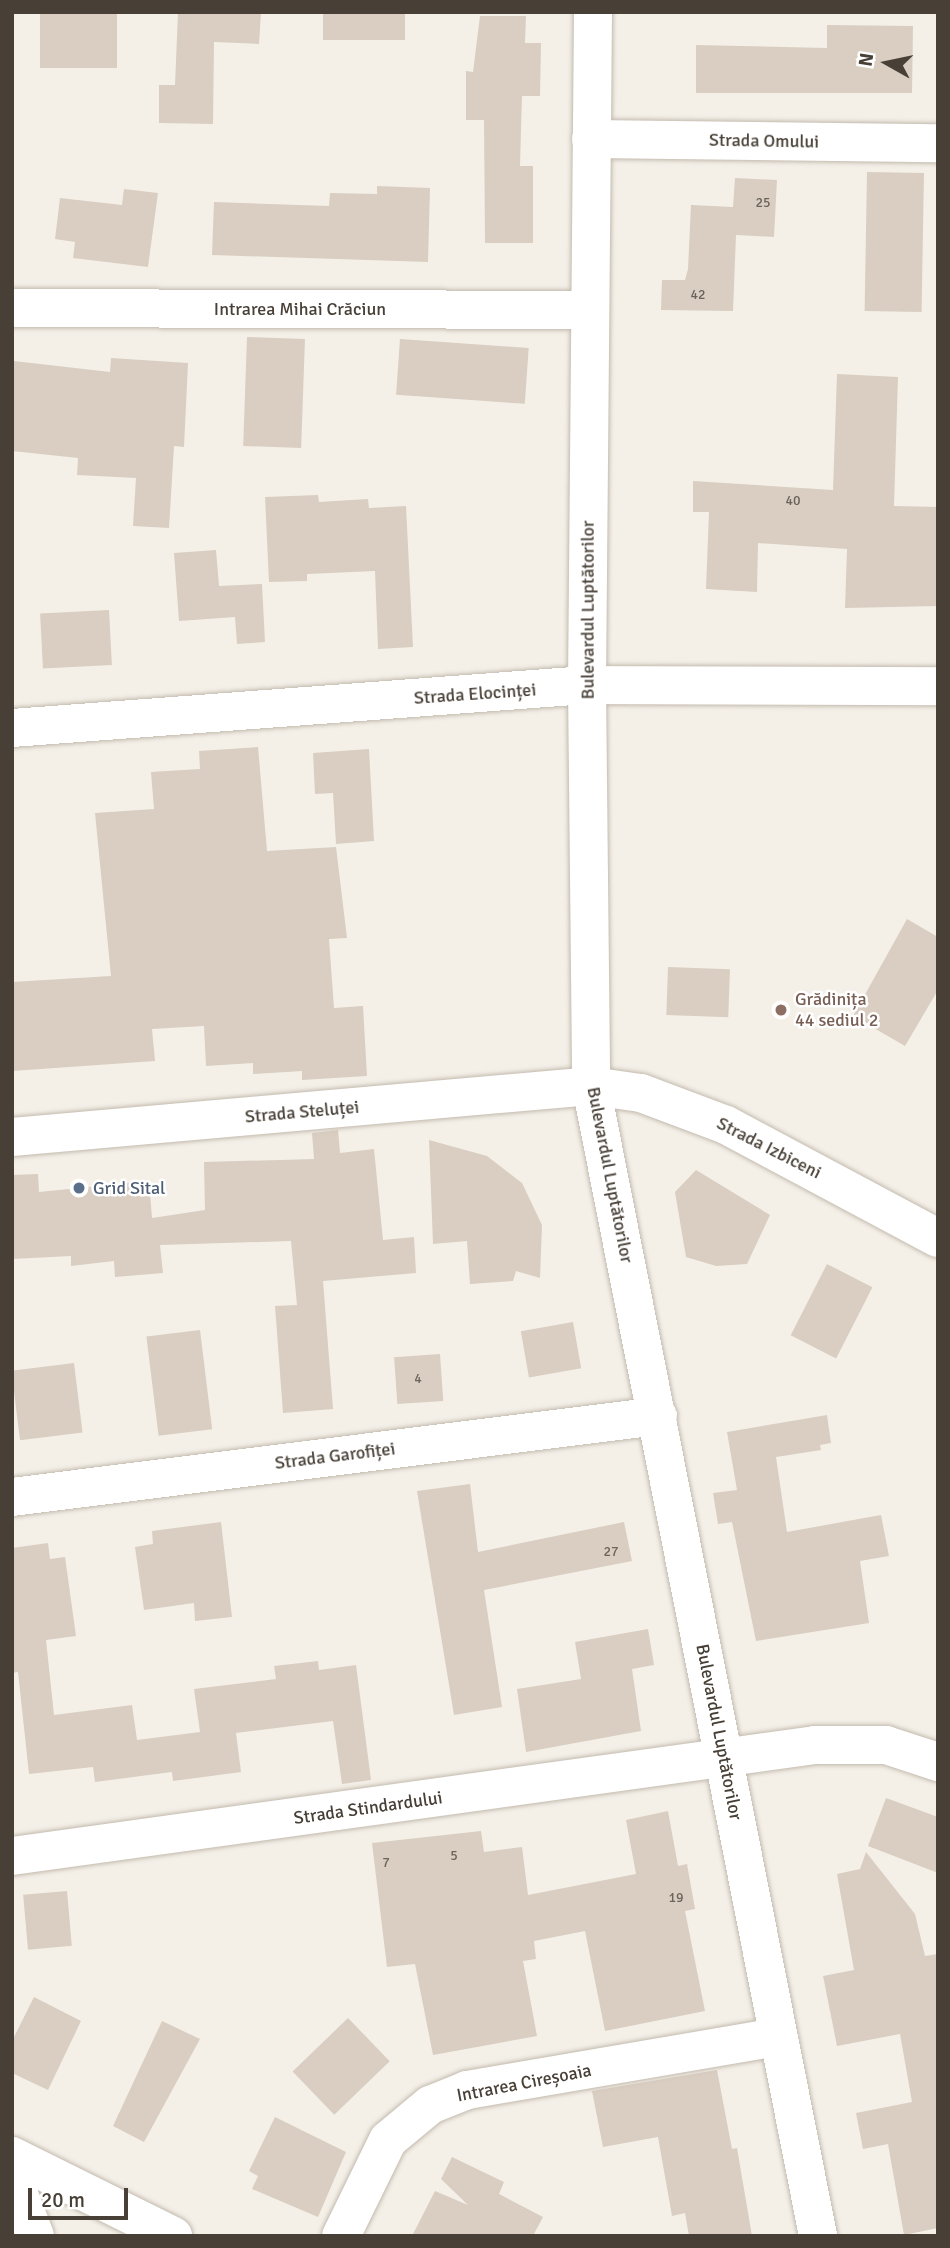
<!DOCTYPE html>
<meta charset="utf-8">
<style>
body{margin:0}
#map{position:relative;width:950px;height:2248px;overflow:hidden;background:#f4f0e8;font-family:Signika,sans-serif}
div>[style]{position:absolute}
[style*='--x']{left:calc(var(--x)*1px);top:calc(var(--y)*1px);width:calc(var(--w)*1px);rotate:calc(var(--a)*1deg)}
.building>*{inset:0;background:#d9cec1;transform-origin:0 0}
.roads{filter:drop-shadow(0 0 2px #c3baae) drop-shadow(0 0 2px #c3baae)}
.minor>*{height:38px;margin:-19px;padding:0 19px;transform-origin:19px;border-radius:19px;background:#fff}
.dots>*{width:19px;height:19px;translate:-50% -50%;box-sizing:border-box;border:4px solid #fff;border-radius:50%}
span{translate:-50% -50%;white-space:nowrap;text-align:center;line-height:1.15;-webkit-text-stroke:5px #fff;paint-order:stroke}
.number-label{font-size:14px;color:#6c645a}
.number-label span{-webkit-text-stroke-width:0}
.street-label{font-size:18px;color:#484037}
.education-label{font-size:18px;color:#785e54}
.left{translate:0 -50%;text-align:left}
.service-label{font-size:18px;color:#4e5e75}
.frame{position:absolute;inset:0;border:14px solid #484037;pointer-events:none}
.north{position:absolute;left:852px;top:28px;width:70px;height:70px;-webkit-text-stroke:5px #fff;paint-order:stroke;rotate:279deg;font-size:19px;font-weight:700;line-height:28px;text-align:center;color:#484037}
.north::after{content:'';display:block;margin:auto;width:24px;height:32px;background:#484037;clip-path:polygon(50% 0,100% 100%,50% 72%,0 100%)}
.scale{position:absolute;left:28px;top:2188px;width:100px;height:32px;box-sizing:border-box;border:4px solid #484037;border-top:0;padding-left:9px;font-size:21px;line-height:24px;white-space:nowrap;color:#484037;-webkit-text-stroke:5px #fff;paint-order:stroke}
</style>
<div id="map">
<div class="building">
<div style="left:40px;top:12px;width:77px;height:56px"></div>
<div style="clip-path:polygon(178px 12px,261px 12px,259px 44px,214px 42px,213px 124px,159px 123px,159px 85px,175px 85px)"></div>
<div style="left:323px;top:12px;width:82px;height:28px"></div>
<div style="clip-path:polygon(480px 16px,526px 16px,525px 43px,541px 43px,540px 96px,522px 96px,520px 166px,533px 166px,533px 243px,485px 243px,484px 120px,466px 120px,466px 71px,473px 72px)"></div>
<div style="clip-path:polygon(827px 25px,913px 26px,912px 93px,696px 93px,696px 45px,827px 48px)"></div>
<div style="left:867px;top:172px;width:57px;height:139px;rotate:1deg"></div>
<div style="clip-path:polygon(735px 178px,777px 180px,774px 237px,736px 235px,733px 311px,661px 310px,662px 280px,685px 280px,688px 269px,691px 205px,733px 207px)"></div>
<div style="clip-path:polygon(377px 186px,430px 188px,428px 262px,212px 255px,214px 202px,329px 206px,330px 193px,377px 194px)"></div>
<div style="clip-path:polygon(124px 189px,158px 193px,148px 267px,73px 258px,75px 242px,55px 239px,60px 198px,122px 205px)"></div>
<div style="left:247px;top:337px;width:58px;height:109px;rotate:2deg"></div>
<div style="left:400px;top:339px;width:129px;height:56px;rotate:4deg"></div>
<div style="clip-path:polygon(111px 358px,188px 363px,184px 447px,174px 446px,169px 528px,133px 526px,136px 478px,77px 475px,78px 458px,12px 451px,14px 361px,110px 372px)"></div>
<div style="clip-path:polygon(837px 374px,898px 377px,894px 506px,938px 507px,938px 606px,845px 608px,847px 549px,758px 543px,757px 592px,706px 589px,709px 512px,693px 512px,693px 481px,833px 490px)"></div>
<div style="clip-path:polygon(318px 495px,319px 502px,368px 499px,369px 508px,406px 506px,413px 647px,378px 649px,375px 571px,307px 574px,307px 581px,269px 582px,265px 497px)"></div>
<div style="clip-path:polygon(216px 550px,219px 586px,262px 584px,265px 642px,237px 644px,235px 617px,179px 621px,174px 553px)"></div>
<div style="left:109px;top:610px;width:55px;height:69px;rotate:87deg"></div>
<div style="clip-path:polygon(258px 747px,267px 851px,336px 847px,347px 938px,329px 939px,334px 1008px,363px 1006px,367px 1076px,302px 1080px,302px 1071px,253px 1074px,253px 1063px,206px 1066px,204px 1026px,152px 1029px,155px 1061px,12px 1071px,12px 982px,111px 976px,95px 813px,154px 809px,151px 772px,200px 769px,199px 751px)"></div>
<div style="clip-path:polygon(369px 749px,374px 841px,336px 844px,333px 793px,315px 794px,313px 753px)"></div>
<div style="clip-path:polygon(907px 919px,938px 937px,938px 990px,905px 1046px,853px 1016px)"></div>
<div style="left:668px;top:967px;width:62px;height:48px;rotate:2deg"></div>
<div style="clip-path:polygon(338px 1130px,340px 1153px,374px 1149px,383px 1240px,414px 1237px,416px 1273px,323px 1281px,333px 1409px,283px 1413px,275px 1306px,297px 1305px,291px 1241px,160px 1245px,163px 1273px,115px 1277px,114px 1261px,71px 1266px,71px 1256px,12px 1259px,12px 1175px,38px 1174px,39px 1192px,149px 1181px,152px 1218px,205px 1210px,204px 1162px,314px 1159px,312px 1133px)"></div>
<div style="clip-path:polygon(429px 1140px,487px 1156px,522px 1183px,542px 1225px,540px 1278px,516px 1271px,513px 1281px,470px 1284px,467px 1241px,433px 1244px)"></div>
<div style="clip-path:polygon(696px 1170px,770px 1215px,747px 1264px,716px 1266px,686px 1257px,675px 1192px)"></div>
<div style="left:827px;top:1264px;width:51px;height:80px;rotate:27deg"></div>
<div style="left:573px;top:1322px;width:47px;height:53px;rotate:80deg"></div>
<div style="left:200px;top:1330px;width:100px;height:54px;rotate:83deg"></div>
<div style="left:440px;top:1354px;width:47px;height:46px;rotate:86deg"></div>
<div style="left:74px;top:1363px;width:70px;height:63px;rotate:83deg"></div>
<div style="clip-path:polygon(827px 1415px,831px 1443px,820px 1445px,821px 1450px,776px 1457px,787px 1532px,881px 1515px,889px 1556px,860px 1561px,869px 1623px,756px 1641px,732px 1522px,718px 1524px,713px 1493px,737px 1490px,727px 1432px)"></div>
<div style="clip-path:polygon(470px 1484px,478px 1552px,624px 1522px,632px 1561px,484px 1590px,502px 1707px,454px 1715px,417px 1491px)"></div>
<div style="clip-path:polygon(221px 1522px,232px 1617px,195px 1621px,194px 1603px,144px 1610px,135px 1547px,153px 1544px,152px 1531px)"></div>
<div style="clip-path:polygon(48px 1543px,50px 1559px,65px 1557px,76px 1636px,46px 1640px,54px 1715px,132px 1705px,137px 1740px,200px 1732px,194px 1689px,276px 1679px,274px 1666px,318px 1661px,319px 1670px,356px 1665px,371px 1780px,342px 1784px,333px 1721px,236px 1733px,241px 1772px,173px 1781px,172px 1772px,95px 1782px,93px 1767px,29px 1774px,18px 1672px,12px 1673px,12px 1548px)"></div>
<div style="clip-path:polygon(648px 1629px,654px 1665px,632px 1669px,641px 1731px,526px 1752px,517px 1689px,581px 1679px,575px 1642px)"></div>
<div style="clip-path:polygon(886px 1798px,938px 1817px,938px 1873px,868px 1846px)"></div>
<div style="clip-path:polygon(668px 1811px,678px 1866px,687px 1864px,695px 1909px,685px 1911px,705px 2011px,605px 2031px,585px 1931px,534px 1941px,536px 1959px,523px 1961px,537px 2036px,433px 2055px,415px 1964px,387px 1967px,372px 1843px,481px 1831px,484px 1852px,522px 1847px,528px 1895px,636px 1874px,626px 1820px)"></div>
<div style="clip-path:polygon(866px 1852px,915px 1914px,925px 1956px,938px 1954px,938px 2228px,904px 2235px,888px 2144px,863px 2149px,856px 2113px,912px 2102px,900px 2034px,837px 2046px,823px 1976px,854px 1970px,837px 1874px,860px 1869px)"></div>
<div style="left:67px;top:1891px;width:55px;height:44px;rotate:85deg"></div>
<div style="clip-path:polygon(34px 1997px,81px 2021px,48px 2090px,12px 2073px,12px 2041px)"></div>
<div style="left:348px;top:2018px;width:60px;height:77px;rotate:46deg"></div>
<div style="clip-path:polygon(162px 2021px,200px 2039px,144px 2142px,113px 2126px)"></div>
<div style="clip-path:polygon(717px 2070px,732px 2149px,737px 2148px,752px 2236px,689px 2236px,685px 2213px,672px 2216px,658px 2137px,603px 2147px,592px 2091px)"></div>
<div style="clip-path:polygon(275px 2117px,346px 2152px,318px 2217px,252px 2189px,258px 2176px,249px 2171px)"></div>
<div style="clip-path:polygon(452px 2157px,504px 2182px,499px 2194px,543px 2217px,534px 2234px,539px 2236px,412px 2236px,435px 2191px,468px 2205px,441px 2179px)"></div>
</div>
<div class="roads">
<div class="minor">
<div style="--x:593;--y:12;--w:673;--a:90.51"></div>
<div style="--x:587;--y:685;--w:401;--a:89.4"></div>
<div style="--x:591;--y:1086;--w:1172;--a:78.83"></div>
<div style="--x:591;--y:139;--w:347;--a:0.7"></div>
<div style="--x:12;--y:308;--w:577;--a:0.2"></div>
<div style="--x:12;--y:728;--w:577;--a:-4.28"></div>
<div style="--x:587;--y:685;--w:351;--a:0.2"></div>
<div style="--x:12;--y:1137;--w:581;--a:-5.03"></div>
<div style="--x:591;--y:1086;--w:50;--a:8"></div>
<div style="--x:641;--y:1093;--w:91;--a:20.6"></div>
<div style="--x:726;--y:1125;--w:240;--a:28.1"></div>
<div style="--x:12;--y:1497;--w:651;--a:-7.15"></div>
<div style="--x:12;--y:1856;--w:811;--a:-7.87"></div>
<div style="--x:815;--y:1745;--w:71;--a:0"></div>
<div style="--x:886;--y:1745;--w:55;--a:18.1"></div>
<div style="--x:12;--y:2156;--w:180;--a:26.4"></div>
<div style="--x:12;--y:2176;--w:64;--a:69"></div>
<div style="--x:341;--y:2236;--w:107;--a:-63.9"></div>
<div style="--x:388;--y:2140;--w:55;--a:-39.8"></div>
<div style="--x:430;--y:2105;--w:40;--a:-22"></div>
<div style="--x:467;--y:2090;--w:315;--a:-9.7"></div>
</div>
</div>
<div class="dots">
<div style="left:781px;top:1010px;background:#8d6e63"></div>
<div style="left:79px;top:1188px;background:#5c6f8a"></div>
</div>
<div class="number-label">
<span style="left:763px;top:203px">25</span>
<span style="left:698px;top:295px">42</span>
<span style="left:793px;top:501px">40</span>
<span style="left:418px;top:1379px">4</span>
<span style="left:611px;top:1552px">27</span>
<span style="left:454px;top:1856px">5</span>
<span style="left:386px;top:1863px">7</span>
<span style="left:676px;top:1898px">19</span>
</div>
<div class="street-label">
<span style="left:764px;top:141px;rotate:1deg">Strada Omului</span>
<span style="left:300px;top:309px">Intrarea Mihai Crăciun</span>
<span style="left:588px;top:610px;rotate:-90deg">Bulevardul Luptătorilor</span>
<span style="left:475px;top:694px;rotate:-4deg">Strada Elocinței</span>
<span style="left:302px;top:1112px;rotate:-5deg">Strada Steluței</span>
<span style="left:769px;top:1148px;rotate:27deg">Strada Izbiceni</span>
<span style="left:610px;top:1175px;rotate:79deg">Bulevardul Luptătorilor</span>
<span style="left:335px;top:1456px;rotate:-7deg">Strada Garofiței</span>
<span style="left:719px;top:1732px;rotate:79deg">Bulevardul Luptătorilor</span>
<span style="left:368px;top:1808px;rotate:-8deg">Strada Stindardului</span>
<span style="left:524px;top:2083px;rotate:-11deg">Intrarea Cireșoaia</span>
</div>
<div class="education-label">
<span class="left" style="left:795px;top:1010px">Grădinița<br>44 sediul 2</span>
</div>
<div class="service-label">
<span class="left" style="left:93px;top:1188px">Grid Sital</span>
</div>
<div class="frame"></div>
<div class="north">N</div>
<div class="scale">20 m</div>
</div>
